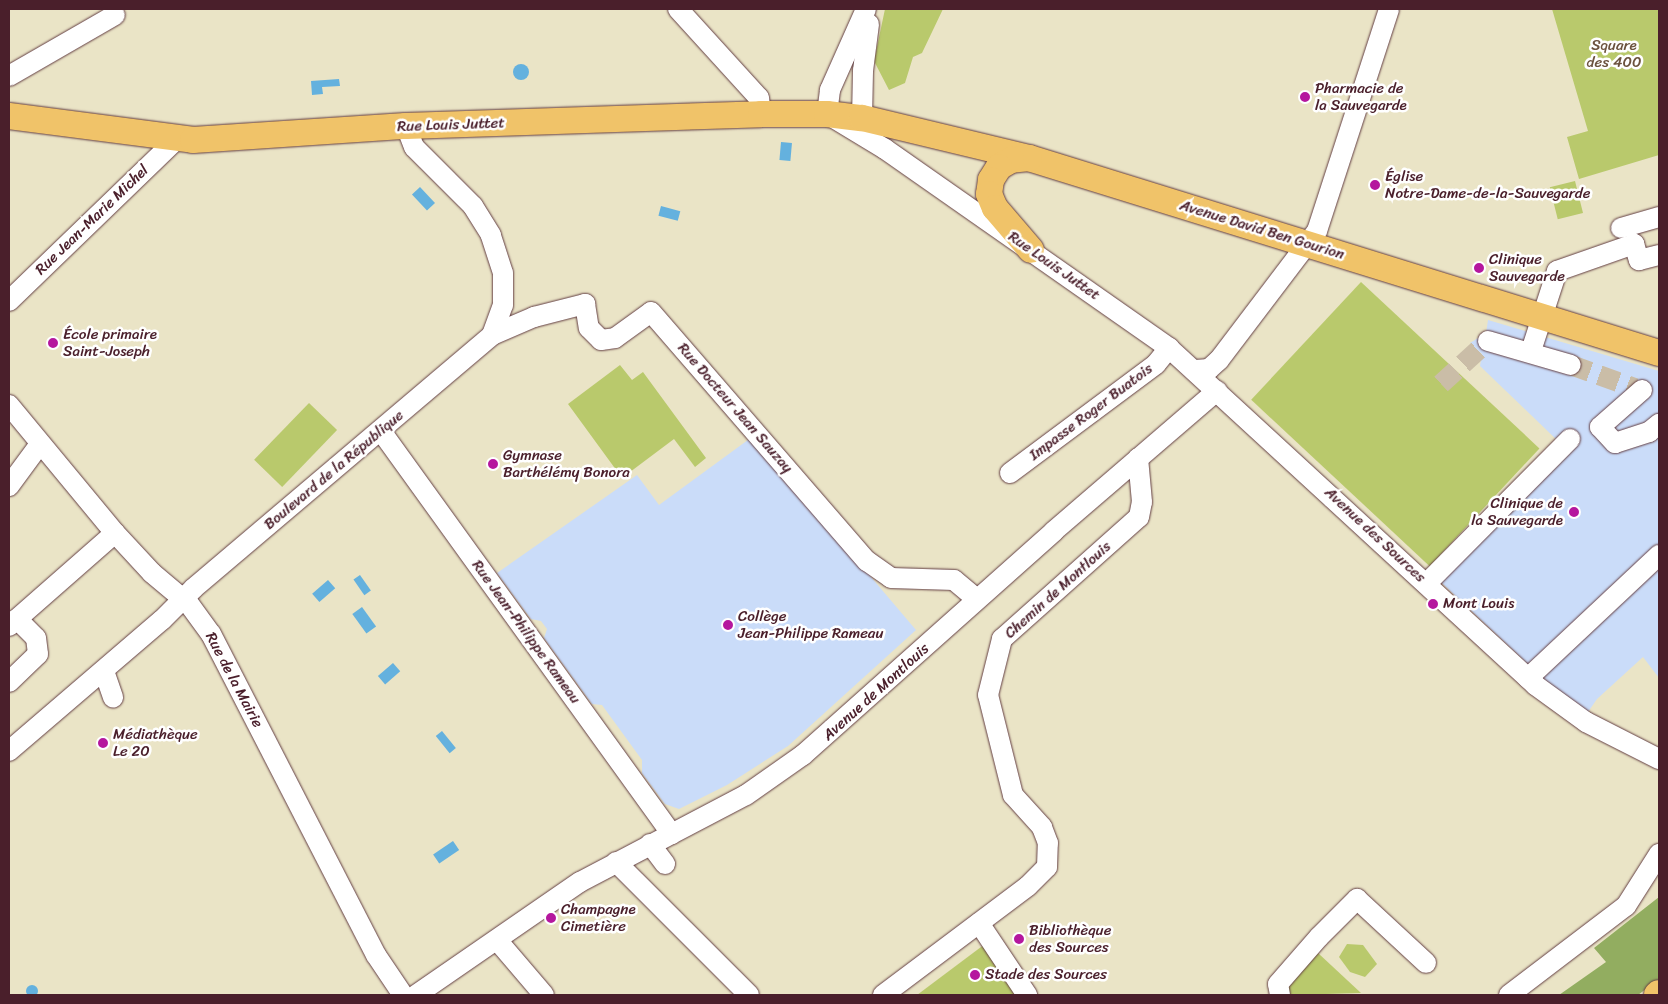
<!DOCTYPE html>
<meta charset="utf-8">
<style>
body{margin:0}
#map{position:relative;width:1668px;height:1004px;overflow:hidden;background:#eae4c6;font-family:Sriracha,sans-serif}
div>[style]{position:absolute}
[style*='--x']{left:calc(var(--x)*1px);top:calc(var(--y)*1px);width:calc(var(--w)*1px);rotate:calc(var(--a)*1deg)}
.built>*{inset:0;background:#cadcf9}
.green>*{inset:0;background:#b9c96c;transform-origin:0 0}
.forest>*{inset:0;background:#92ad60}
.water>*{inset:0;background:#64b1de;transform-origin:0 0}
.round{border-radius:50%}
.minor-tunnel>*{height:20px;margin-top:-10px;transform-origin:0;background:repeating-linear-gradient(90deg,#cabda7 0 20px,transparent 0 30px)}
.roads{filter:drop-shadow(0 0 1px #623d42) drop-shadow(0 0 1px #623d42)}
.minor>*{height:20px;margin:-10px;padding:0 10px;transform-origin:10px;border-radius:10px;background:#fff}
.major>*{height:26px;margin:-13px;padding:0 13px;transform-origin:13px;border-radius:13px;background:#f0c369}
.highway>*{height:28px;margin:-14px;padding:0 14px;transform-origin:14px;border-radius:14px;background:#f0c369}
.dots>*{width:14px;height:14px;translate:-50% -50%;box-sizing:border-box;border:2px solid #fff;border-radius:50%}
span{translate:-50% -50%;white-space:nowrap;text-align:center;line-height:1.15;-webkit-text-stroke:5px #fff;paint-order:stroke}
.park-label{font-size:15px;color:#6b523e}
.poi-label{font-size:15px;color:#4a1f2b}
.left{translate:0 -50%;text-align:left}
.right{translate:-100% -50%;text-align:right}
.street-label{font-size:15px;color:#4a1f2b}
.frame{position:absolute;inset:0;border:10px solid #4a1f2b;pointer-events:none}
</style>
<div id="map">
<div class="built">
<div style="clip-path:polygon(1488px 320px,1659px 371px,1659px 678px,1643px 657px,1597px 699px,1588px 712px,1548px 683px,1428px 570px,1560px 443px,1480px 366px,1482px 354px,1470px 343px,1486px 333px)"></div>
<div style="clip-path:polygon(752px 437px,916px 630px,788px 746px,727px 785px,679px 809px,665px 804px,642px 773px,642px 760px,602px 705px,592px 704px,544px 638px,547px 629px,541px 621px,531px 619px,497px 573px,637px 475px,659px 505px)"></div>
</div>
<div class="green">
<div style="clip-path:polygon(885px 9px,943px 9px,922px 53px,913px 57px,905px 83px,889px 90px,874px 61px)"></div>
<div style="clip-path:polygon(1552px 9px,1659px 9px,1659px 155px,1579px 179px,1567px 137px,1588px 131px)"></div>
<div style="left:1575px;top:181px;width:33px;height:26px;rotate:76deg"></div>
<div style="left:1361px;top:282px;width:244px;height:161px;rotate:43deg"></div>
<div style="clip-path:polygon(620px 365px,632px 380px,643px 372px,706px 458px,695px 467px,674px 439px,622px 478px,568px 404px)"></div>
<div style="left:309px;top:403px;width:39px;height:79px;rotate:44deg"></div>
<div style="clip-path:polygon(985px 944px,1019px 995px,917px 995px)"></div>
<div style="clip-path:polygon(1347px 944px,1363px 945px,1377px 964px,1365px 977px,1350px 972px,1339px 957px)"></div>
<div style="clip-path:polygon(1318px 953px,1361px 993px,1291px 995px,1287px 989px)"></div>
</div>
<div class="forest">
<div style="clip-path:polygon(1659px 897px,1659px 979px,1638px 995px,1559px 995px,1606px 962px,1594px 948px)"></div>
</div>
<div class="water">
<div class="round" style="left:513px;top:64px;width:16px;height:16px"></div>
<div style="clip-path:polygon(339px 79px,340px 86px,322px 87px,323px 94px,312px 95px,311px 81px)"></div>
<div style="left:781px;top:142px;width:11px;height:18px;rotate:5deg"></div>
<div style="left:420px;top:187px;width:22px;height:11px;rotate:47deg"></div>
<div style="left:661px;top:206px;width:20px;height:10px;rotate:15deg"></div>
<div style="left:360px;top:575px;width:19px;height:8px;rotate:55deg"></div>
<div style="left:328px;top:580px;width:11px;height:21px;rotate:49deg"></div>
<div style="left:362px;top:607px;width:24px;height:12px;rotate:54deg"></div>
<div style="left:393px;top:663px;width:11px;height:20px;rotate:49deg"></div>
<div style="left:442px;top:731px;width:22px;height:8px;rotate:51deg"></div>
<div style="left:453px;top:841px;width:11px;height:24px;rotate:56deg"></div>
<div class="round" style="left:26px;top:985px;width:12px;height:12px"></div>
</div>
<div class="minor-tunnel">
<div style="--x:1571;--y:365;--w:68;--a:19.8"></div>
<div style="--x:1441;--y:384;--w:64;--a:-42.5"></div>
</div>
<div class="roads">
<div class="minor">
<div style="--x:678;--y:9;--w:120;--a:47.7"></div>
<div style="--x:759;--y:98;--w:16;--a:83"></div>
<div style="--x:866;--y:9;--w:89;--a:114"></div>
<div style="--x:830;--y:90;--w:24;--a:97"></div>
<div style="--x:827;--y:114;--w:68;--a:31.1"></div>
<div style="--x:885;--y:149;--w:347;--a:35"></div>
<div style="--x:1169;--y:348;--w:498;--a:42.6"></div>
<div style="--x:1535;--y:685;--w:63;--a:36"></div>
<div style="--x:1586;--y:722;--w:82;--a:26.9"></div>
<div style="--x:869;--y:24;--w:47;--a:97.3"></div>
<div style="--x:863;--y:71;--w:47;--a:91.2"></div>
<div style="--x:862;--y:118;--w:14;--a:51"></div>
<div style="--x:9;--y:76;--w:122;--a:-29.9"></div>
<div style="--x:1621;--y:228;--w:40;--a:-16"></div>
<div style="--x:9;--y:301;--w:232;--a:-44"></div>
<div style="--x:492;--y:335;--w:46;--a:-23.2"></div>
<div style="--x:534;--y:317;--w:53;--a:-14.3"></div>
<div style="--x:585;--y:304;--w:24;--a:81"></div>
<div style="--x:589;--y:328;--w:17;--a:45"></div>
<div style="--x:601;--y:340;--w:14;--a:-8"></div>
<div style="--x:615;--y:338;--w:44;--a:-35.8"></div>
<div style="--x:651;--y:312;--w:330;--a:49.1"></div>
<div style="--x:867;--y:561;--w:29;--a:35"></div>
<div style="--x:891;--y:578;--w:63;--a:1.8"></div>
<div style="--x:954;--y:580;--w:30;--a:40"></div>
<div style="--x:1488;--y:341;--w:86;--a:16.1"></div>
<div style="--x:1531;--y:351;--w:84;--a:-72"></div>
<div style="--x:1557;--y:271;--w:82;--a:-19.3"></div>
<div style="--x:1634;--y:244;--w:17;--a:73"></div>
<div style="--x:1639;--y:260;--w:21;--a:-14"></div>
<div style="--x:1196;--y:370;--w:13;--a:-4"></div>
<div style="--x:1209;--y:369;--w:13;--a:-42"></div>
<div style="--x:1219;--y:360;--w:162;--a:-52.8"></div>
<div style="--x:1317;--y:231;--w:233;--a:-72"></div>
<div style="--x:1642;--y:390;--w:56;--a:138.6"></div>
<div style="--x:1600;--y:427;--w:22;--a:47"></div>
<div style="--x:1615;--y:443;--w:36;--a:-18"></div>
<div style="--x:1649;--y:432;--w:13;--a:-39"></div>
<div style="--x:9;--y:405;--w:166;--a:50.4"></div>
<div style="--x:115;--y:533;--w:54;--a:47.2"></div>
<div style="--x:152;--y:573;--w:48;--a:40"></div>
<div style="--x:189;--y:604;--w:37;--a:54"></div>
<div style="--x:211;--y:634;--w:361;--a:62.8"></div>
<div style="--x:376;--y:955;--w:48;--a:56"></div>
<div style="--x:381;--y:431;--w:497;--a:54.2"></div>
<div style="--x:1010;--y:473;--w:182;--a:-36.7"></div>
<div style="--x:1156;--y:364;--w:21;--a:-51"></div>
<div style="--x:9;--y:486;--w:52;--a:-53.6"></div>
<div style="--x:1427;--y:583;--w:203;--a:-45.2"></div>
<div style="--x:9;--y:626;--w:141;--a:-41.3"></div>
<div style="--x:104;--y:671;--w:28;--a:71"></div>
<div style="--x:1528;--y:678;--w:180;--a:-43.2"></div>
<div style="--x:9;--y:682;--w:40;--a:-44"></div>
<div style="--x:38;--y:654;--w:16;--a:-97"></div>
<div style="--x:36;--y:638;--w:27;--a:-135"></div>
<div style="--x:9;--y:751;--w:201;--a:-40.6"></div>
<div style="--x:162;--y:620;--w:45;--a:-45"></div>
<div style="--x:194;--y:588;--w:391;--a:-40.3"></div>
<div style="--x:492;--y:335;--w:32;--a:-70"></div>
<div style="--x:503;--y:305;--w:32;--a:-90"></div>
<div style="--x:503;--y:273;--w:40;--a:-108"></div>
<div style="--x:491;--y:235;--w:34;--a:-122"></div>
<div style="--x:473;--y:206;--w:83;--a:-135"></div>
<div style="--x:414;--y:147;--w:22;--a:-111"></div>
<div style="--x:650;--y:844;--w:25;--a:53"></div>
<div style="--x:616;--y:862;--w:188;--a:45"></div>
<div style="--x:979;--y:923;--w:87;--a:56.3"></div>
<div style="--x:497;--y:940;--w:72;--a:49.5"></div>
<div style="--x:416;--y:995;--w:199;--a:-34.6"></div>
<div style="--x:580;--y:882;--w:187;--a:-27.7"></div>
<div style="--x:746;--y:795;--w:70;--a:-35.1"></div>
<div style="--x:803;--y:755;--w:336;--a:-41.7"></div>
<div style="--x:1054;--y:531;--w:215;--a:-40.7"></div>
<div style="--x:883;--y:995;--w:181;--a:-36.9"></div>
<div style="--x:1028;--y:886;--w:27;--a:-45"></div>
<div style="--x:1047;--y:867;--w:24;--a:-88"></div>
<div style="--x:1048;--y:843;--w:17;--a:-111"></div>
<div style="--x:1042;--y:827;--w:43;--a:-132.2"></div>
<div style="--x:1013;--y:795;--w:103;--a:-104"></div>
<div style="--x:988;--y:695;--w:58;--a:-76"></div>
<div style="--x:1002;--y:639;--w:183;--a:-41.7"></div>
<div style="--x:1139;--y:517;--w:15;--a:-79"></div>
<div style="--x:1142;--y:502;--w:44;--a:-95.2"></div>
<div style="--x:1280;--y:995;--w:11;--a:-100"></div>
<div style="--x:1278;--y:984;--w:62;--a:-48.9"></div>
<div style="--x:1319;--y:937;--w:54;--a:-45"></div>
<div style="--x:1357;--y:899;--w:94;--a:42.8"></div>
<div style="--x:1509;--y:995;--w:147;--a:-37.3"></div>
<div style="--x:1626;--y:906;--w:62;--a:-57.6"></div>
</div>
<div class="major">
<div style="--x:9;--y:116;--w:186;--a:7.4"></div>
<div style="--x:193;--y:140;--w:213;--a:-3.8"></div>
<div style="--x:406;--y:126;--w:355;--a:-1.9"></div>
<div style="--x:761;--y:114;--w:66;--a:0"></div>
<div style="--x:827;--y:114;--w:35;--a:7"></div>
<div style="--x:862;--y:118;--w:172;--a:13.5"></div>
<div style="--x:1029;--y:158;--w:659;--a:17.2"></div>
<div style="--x:1029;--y:158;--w:18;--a:174"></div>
<div style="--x:1011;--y:160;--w:14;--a:150"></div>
<div style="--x:999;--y:167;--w:15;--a:122"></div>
<div style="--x:991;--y:180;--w:14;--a:98"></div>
<div style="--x:989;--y:194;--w:15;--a:67"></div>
<div style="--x:995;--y:208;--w:55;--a:49.4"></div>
</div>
<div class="highway">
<div style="--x:1658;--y:995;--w:1;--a:-45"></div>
</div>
</div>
<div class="dots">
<div style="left:1305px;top:97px;background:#b5179e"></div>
<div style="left:1375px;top:185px;background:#b5179e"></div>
<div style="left:1479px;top:268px;background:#b5179e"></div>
<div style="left:53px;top:343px;background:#b5179e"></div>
<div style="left:493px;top:464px;background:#b5179e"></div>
<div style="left:1574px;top:512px;background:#b5179e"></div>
<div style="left:1433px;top:604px;background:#b5179e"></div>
<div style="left:728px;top:625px;background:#b5179e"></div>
<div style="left:103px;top:743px;background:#b5179e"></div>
<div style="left:551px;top:918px;background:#b5179e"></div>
<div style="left:1019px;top:939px;background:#b5179e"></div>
<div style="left:975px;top:975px;background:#b5179e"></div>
</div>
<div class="park-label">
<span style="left:1614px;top:54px">Square<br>des 400</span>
</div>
<div class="poi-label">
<span class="left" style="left:1315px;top:97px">Pharmacie de<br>la Sauvegarde</span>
<span class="left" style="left:1385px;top:185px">Église<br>Notre-Dame-de-la-Sauvegarde</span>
<span class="left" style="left:1489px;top:268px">Clinique<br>Sauvegarde</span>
<span class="left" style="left:63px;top:343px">École primaire<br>Saint-Joseph</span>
<span class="left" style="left:503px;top:464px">Gymnase<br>Barthélémy Bonora</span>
<span class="right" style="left:1563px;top:512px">Clinique de<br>la Sauvegarde</span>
<span class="left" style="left:1443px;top:604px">Mont Louis</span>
<span class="left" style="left:738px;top:625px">Collège<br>Jean-Philippe Rameau</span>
<span class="left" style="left:113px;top:743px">Médiathèque<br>Le 20</span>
<span class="left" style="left:561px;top:918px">Champagne<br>Cimetière</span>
<span class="left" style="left:1029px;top:939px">Bibliothèque<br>des Sources</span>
<span class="left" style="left:985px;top:975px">Stade des Sources</span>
</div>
<div class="street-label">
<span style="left:451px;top:125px;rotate:-2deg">Rue Louis Juttet</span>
<span style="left:92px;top:220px;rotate:-44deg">Rue Jean-Marie Michel</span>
<span style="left:1262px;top:230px;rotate:17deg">Avenue David Ben Gourion</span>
<span style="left:1054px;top:266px;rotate:35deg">Rue Louis Juttet</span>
<span style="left:735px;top:408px;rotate:49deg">Rue Docteur Jean Sauzay</span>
<span style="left:1091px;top:412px;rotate:-37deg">Impasse Roger Buatois</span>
<span style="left:334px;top:470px;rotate:-40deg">Boulevard de la République</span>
<span style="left:1375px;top:535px;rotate:43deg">Avenue des Sources</span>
<span style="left:1058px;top:590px;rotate:-42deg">Chemin de Montlouis</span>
<span style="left:526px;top:632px;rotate:54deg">Rue Jean-Philippe Rameau</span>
<span style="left:234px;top:680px;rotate:62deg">Rue de la Mairie</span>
<span style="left:876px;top:692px;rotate:-42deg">Avenue de Montlouis</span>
</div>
<div class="frame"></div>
</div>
